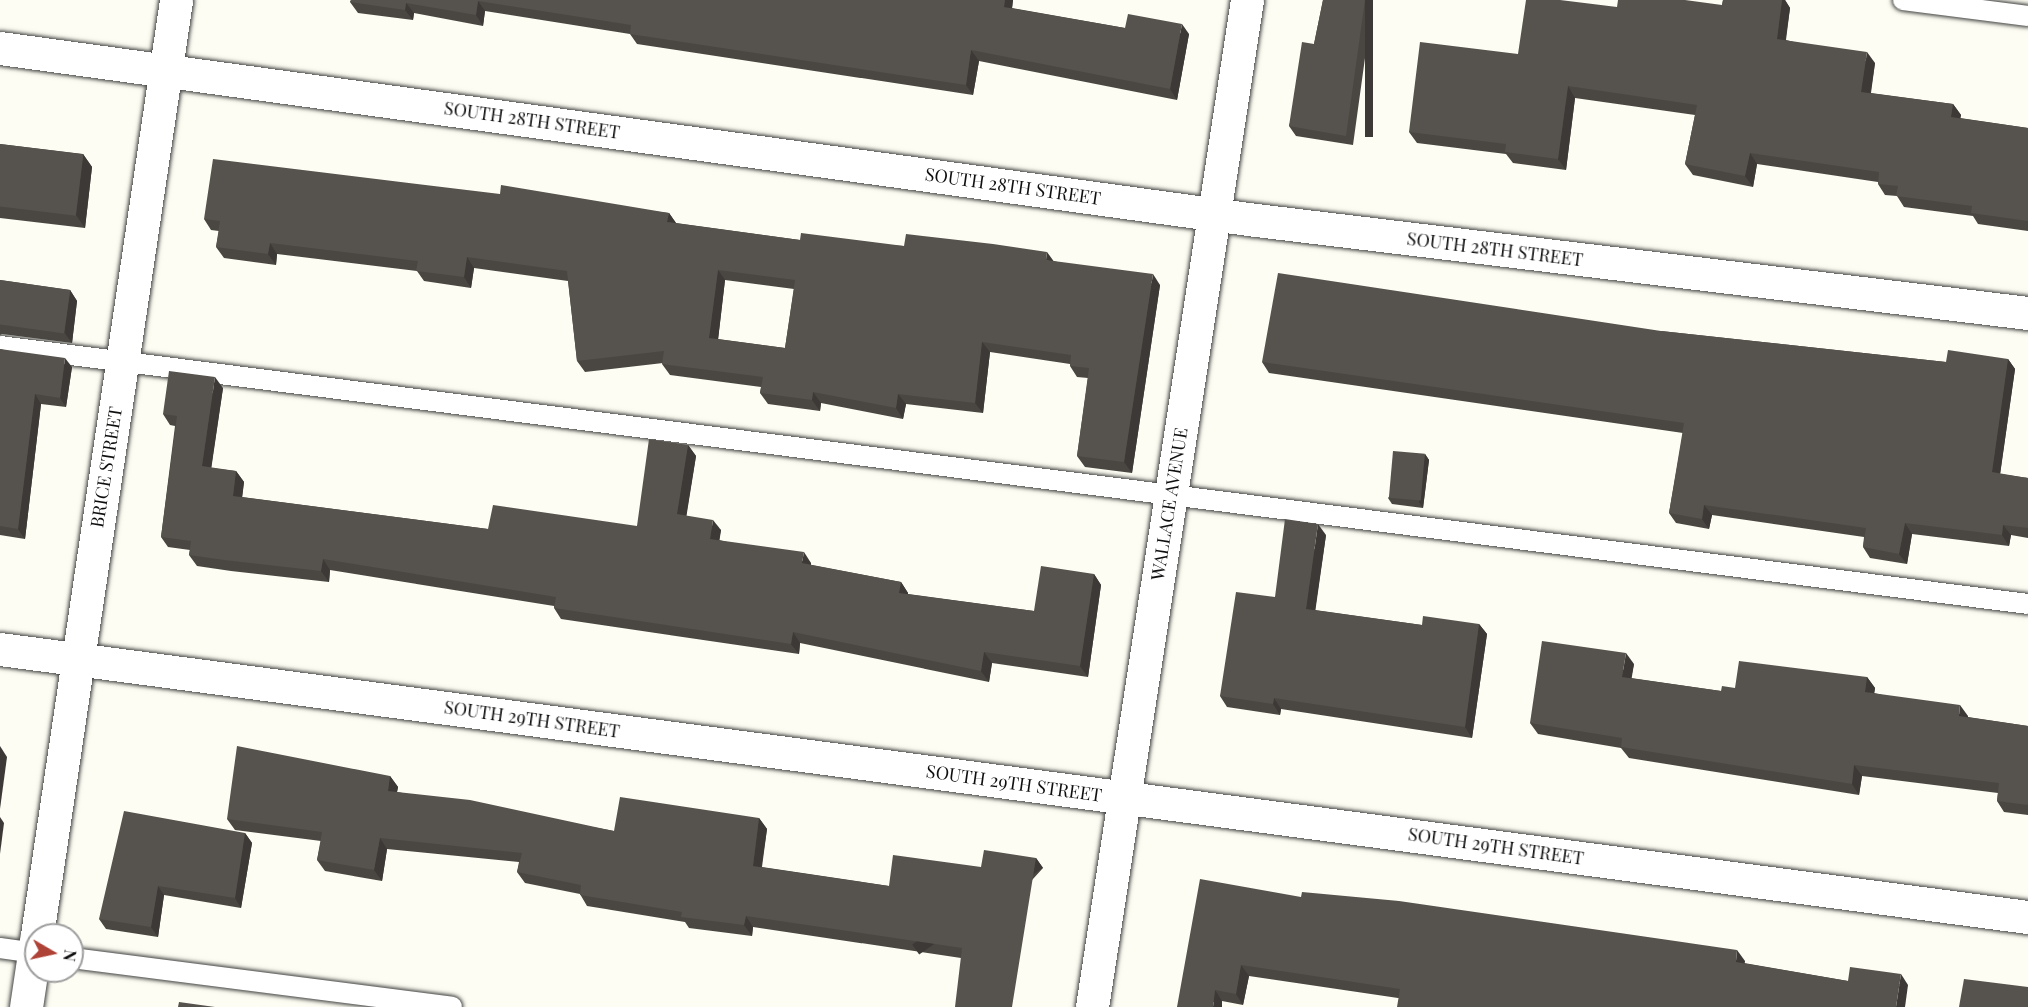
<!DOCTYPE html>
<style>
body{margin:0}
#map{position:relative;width:2028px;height:1007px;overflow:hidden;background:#fdfdf3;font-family:"Playfair Display",serif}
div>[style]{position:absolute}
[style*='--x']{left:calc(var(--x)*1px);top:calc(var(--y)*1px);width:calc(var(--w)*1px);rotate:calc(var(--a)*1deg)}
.roads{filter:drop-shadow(0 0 2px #424242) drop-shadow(0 0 2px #424242)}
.service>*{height:20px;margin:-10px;padding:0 10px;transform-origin:10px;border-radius:10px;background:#fff}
.minor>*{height:33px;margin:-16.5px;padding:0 16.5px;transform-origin:16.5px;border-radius:16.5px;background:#fff}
.wall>*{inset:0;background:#4a4742}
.shaded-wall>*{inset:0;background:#3c3936;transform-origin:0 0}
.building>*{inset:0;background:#56524d;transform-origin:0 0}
span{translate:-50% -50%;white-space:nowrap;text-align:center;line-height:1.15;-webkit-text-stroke:6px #fff;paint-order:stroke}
.street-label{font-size:18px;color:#0f0f0f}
.north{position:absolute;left:24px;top:923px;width:60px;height:60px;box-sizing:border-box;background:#fff;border:2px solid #9f9f9f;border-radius:50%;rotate:99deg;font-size:16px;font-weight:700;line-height:24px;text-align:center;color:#0f0f0f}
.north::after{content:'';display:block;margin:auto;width:21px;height:27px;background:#af4237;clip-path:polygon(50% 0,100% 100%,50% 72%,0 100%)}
</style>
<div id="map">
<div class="roads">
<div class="service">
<div style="--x:1903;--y:0;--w:126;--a:7.3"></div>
<div style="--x:0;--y:346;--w:2044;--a:7.25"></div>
<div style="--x:0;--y:948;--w:36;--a:8"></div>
<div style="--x:72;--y:958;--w:383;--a:7.3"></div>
</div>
<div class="minor">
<div style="--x:0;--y:48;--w:1268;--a:7.8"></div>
<div style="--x:1256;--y:220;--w:778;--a:6.87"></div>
<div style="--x:0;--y:649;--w:2046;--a:7.53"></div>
<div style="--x:37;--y:935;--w:945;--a:-81.54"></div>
<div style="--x:26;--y:1007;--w:68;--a:-81.5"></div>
<div style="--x:1092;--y:1007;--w:1019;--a:-81.25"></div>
</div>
</div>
<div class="wall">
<div style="clip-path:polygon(351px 0,1013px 0,1012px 8px,1125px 28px,1189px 34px,1177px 100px,979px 61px,973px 95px,637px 44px,630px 34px,485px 11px,483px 26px,414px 13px,413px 20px,358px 13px,350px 2px)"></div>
<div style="clip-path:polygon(1323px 0,1373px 0,1353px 145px,1296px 136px,1289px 126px,1314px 44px)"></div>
<div style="clip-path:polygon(1723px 0,1785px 0,1790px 8px,1786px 40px,1875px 63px,1871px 93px,1953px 104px,1961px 115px,1960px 118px,2028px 128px,2028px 231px,1978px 224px,1973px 216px,1904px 207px,1897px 196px,1885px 195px,1878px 184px,1878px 182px,1757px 164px,1753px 187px,1693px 175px,1685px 164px,1695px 115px,1575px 98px,1566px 170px,1513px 163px,1506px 154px,1417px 143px,1409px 132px,1518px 54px,1617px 7px,1722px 5px)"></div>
<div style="clip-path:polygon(0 144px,83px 154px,92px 167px,85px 228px,0 218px)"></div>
<div style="clip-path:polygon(evenodd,500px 194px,669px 213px,676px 223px,800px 240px,904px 246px,1053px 261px,1160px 285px,1132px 473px,1085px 467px,1077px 456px,1088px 378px,1077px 377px,1070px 366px,1070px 364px,990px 352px,983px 413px,906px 404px,903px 419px,821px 403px,820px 411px,768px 404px,760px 393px,761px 387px,670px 375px,662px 364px,663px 363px,585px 372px,577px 361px,568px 281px,474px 268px,471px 288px,424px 281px,417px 271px,277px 254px,276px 265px,224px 258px,216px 247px,219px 231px,211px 230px,204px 219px,500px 194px,725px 280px,794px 289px,785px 348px,718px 339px,725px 280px)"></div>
<div style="clip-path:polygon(0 280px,70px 290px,77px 301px,72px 343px,2px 334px,0 335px)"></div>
<div style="clip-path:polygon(1661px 331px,1946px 362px,2008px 359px,2015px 369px,2000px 474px,2028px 478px,2028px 538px,2011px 535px,2009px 546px,1912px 534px,1907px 564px,1870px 558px,1863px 547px,1864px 537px,1712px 515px,1709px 529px,1676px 523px,1669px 513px,1683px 433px,1269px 373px,1262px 362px)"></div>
<div style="clip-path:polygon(0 349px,72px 367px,66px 407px,41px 404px,25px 539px,0 535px)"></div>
<div style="clip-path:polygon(223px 388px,211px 468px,236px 471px,244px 482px,242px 497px,488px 529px,637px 526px,688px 445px,696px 456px,686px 516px,721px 530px,719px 540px,811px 563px,811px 565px,901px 582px,908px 593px,908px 594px,1034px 611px,1094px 574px,1101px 585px,1088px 677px,992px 663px,989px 682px,800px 643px,799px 654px,561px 619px,554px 608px,554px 606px,330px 570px,329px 582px,231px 571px,197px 566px,189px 555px,190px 550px,168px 547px,161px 537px,175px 426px,170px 425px,163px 414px)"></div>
<div style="clip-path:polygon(1425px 454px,1429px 460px,1423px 508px,1392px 504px,1388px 498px)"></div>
<div style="clip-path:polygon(1326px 535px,1315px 610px,1422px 625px,1479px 624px,1487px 634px,1472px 738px,1281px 709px,1280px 715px,1227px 707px,1220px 696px,1275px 597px)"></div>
<div style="clip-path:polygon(1634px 664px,1631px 678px,1721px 691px,1735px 688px,1867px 677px,1875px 688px,1874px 693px,1968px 716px,1968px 717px,2028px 726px,2028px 815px,2004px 812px,1997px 801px,1998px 793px,1862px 776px,1859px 795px,1629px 758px,1621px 748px,1538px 734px,1530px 723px)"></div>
<div style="clip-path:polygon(390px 776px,398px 787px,397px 792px,614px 831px,759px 818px,767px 829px,762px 867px,889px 886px,981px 867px,1036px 858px,1043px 868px,961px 958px,753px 927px,752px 936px,689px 928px,685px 922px,587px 906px,580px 894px,525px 883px,517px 872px,519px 862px,387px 849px,382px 881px,325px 871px,317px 860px,321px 841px,235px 830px,227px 819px)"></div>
<div style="clip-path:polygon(245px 833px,252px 843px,241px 908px,164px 895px,158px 937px,106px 929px,99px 919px)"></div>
<div style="clip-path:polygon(1301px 897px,1745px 961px,1744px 963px,1848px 981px,1908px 985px,1398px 998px,1249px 976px,1243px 1005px,1222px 1001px,1177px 1007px)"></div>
</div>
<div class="shaded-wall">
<div style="clip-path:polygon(1005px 0,1013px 0,1011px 17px,1004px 7px)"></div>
<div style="left:1365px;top:0;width:8px;height:137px"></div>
<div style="clip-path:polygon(1782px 0,1785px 0,1790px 8px,1784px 50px,1777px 39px)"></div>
<div style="clip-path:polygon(478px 1px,485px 11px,483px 26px,476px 15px)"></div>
<div style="clip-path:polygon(406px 3px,414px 13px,413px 20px,405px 10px)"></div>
<div style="clip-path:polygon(1182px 24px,1189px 34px,1177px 100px,1170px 89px)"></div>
<div style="clip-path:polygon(971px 50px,979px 61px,973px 95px,966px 85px)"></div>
<div style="clip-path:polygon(1867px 52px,1875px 63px,1869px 103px,1861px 92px)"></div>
<div style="clip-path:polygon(1568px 86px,1575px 98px,1566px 170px,1558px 159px)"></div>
<div style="clip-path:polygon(1953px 104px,1961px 115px,1959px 128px,1951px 117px)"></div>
<div style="clip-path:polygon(1750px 153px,1757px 164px,1753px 187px,1745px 176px)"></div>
<div style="clip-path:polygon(83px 154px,92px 167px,85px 228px,76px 215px)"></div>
<div style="clip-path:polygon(669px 213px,676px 223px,667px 222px)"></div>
<div style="clip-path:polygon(270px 243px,277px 254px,276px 265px,268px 254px)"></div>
<div style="clip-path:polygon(1047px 252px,1055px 263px,1046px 260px)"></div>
<div style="clip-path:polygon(467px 257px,474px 268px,471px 288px,464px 277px)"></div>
<div style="clip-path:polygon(718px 270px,725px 280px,717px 349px,709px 338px)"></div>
<div style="clip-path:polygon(1153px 274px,1160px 285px,1132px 473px,1124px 462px)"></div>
<div style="clip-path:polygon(70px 290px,77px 301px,72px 343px,64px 332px)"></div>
<div style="clip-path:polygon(982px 342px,990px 352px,983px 413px,975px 403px)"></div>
<div style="clip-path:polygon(65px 358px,72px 367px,66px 407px,60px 398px)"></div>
<div style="clip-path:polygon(2008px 359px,2015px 369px,1999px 482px,1992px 472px)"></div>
<div style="clip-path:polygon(215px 377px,223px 388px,210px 477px,202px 466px)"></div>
<div style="clip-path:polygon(813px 392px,821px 403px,820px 411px,812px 400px)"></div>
<div style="clip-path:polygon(35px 394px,41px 404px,25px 539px,18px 529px)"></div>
<div style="clip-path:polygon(898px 394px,906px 404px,903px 419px,896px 408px)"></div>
<div style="clip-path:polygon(688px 445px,696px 456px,685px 525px,677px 514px)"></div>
<div style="clip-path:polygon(1425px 454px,1429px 460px,1423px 508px,1419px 502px)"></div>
<div style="clip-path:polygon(236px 471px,244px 482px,241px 507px,233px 496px)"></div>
<div style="clip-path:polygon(1704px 505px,1712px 515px,1709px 529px,1702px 519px)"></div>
<div style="clip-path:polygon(713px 520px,721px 530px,718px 550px,710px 539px)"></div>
<div style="clip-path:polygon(1905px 523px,1912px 534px,1907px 564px,1899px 554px)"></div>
<div style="clip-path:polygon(1318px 524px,1326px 535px,1314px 620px,1306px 609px)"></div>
<div style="clip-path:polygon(2003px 525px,2011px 535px,2009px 546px,2002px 535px)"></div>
<div style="clip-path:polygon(804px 552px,811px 563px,810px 574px,802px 563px)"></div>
<div style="clip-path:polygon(323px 559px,330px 570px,329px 582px,321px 571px)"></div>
<div style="clip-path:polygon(1094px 574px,1101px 585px,1088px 677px,1080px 666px)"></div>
<div style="clip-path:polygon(901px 582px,908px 593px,906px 604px,899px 593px)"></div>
<div style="clip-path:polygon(1479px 624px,1487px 634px,1472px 738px,1465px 727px)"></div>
<div style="clip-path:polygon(793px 632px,800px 643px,799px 654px,791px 644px)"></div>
<div style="clip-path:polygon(984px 652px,992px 663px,989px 682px,981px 671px)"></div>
<div style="clip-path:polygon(1626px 653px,1634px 664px,1630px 688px,1622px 677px)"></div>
<div style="clip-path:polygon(1867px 677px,1875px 688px,1873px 703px,1865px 692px)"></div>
<div style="clip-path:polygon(1274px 698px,1281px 709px,1280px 715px,1273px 704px)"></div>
<div style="clip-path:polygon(1960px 705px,1968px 716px,1967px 727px,1959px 716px)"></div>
<div style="clip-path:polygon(0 746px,7px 757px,0 809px)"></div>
<div style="clip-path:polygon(1854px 765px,1862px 776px,1859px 795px,1852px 784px)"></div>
<div style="clip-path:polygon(390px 776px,398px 787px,395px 802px,388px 791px)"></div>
<div style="clip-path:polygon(0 817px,4px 823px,0 854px)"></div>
<div style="clip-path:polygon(759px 818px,767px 829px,760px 876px,753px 866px)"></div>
<div style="clip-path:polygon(245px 833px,252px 843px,241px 908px,235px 898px)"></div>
<div style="clip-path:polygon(380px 838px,387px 849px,382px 881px,374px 870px)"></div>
<div style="left:1036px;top:858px;width:12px;height:151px;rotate:55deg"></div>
<div style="clip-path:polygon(158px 886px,164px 895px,158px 937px,151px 927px)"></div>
<div style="clip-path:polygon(746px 916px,753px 927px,752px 936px,744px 925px)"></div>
<div style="clip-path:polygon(1737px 950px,1745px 961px,1743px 973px,1736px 962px)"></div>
<div style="clip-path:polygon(1241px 965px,1249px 976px,1243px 1005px,1236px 994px)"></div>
<div style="clip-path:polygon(1901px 974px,1908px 985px,1905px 1007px,1896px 1007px)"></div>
<div style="clip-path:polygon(1215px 990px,1222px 1001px,1222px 1007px,1213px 1007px)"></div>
</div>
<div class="building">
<div style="clip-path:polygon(351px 0,1005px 0,1004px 7px,1125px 28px,1128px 14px,1182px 24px,1170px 89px,971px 50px,966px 85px,630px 34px,631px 25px,478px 1px,476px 15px,406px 3px,405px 10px,350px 2px)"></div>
<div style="clip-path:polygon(1323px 0,1365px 0,1346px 136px,1289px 126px,1302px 42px,1314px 44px)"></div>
<div style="clip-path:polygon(1526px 0,1560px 0,1617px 7px,1618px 0,1685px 0,1722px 5px,1723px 0,1782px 0,1777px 39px,1867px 52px,1861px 92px,1953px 104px,1951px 117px,2028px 128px,2028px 221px,1971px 213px,1972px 206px,1896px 196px,1898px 186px,1878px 184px,1879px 172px,1750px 153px,1745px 176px,1685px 164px,1697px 105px,1568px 86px,1558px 159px,1505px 152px,1506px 144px,1409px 132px,1420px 42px,1518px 54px)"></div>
<div style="left:0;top:144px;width:84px;height:62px;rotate:7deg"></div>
<div style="clip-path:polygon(evenodd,213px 159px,500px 194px,501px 185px,669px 213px,667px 222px,800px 240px,801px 233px,904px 246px,906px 234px,993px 244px,1047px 252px,1046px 260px,1153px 274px,1124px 462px,1077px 456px,1089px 368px,1070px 366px,1071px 355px,982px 342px,975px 403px,898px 394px,896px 408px,813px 392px,812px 400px,760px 393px,763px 377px,662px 364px,664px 351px,577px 361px,567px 271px,467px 257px,464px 277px,416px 271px,418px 261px,270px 243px,268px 254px,216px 247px,220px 221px,204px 219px,213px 159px,718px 270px,795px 280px,785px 348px,709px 338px,718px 270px)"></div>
<div style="clip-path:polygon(1278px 273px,1661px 331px,1946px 362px,1948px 350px,2008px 359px,1992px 472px,2028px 478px,2028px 528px,2003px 525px,2002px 535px,1905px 523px,1899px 554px,1863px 547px,1866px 528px,1704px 505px,1702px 519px,1669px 513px,1684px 423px,1262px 362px)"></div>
<div style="left:0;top:280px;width:71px;height:44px;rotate:8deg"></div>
<div style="clip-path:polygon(0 349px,65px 358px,60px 398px,35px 394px,18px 529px,0 526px)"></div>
<div style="clip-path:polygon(169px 371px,215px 377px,202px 466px,236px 471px,233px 496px,488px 529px,493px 505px,637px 526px,649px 439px,688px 445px,677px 514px,713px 520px,710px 539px,804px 552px,802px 563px,901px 582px,899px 593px,1034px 611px,1041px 566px,1094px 574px,1080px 666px,984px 652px,981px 671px,793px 632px,791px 644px,554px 608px,556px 597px,323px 559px,321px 571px,224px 560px,189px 555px,191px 541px,161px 537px,177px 416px,163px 414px)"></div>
<div style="left:1393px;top:451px;width:32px;height:47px;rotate:5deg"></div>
<div style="clip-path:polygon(1285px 519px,1318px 524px,1306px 609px,1422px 625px,1423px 616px,1479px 624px,1465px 727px,1274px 698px,1273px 704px,1220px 696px,1236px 592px,1275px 597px)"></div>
<div style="clip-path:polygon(1542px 641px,1626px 653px,1622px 677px,1721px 691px,1722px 686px,1735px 688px,1739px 661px,1867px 677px,1865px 692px,1960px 705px,1959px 716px,2028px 726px,2028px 805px,1997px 801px,1999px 783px,1854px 765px,1852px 784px,1621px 747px,1622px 738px,1530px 723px)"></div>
<div style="clip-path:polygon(237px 746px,390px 776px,388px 791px,470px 800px,614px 831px,620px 797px,759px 818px,753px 866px,889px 886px,893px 855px,981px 867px,984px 850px,1036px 858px,1012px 1007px,955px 1007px,962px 948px,746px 916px,744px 925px,681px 917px,682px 912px,580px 895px,581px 885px,517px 872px,522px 853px,380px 838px,374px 870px,317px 860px,322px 832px,227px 819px)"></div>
<div style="clip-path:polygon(124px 811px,245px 833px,235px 898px,158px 886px,151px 927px,99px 919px)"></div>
<div style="clip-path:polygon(1200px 879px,1301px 897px,1302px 892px,1399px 901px,1737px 950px,1736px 962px,1848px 981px,1850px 967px,1901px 974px,1896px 1007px,1397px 1007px,1400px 989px,1241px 965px,1236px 994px,1215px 990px,1213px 1007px,1177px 1007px)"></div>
<div style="clip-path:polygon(1964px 979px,2028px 987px,2028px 1007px,1959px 1007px)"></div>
<div style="clip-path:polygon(179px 1002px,215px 1007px,178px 1007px)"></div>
</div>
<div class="street-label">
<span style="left:532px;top:120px;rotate:8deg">SOUTH 28TH STREET</span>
<span style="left:1013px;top:186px;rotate:8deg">SOUTH 28TH STREET</span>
<span style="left:1495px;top:249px;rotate:7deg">SOUTH 28TH STREET</span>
<span style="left:106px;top:467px;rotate:-81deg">BRICE STREET</span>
<span style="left:1169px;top:504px;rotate:-81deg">WALLACE AVENUE</span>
<span style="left:532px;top:719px;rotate:8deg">SOUTH 29TH STREET</span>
<span style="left:1014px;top:783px;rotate:8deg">SOUTH 29TH STREET</span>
<span style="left:1496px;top:846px;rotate:8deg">SOUTH 29TH STREET</span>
</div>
<div class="north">N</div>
</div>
